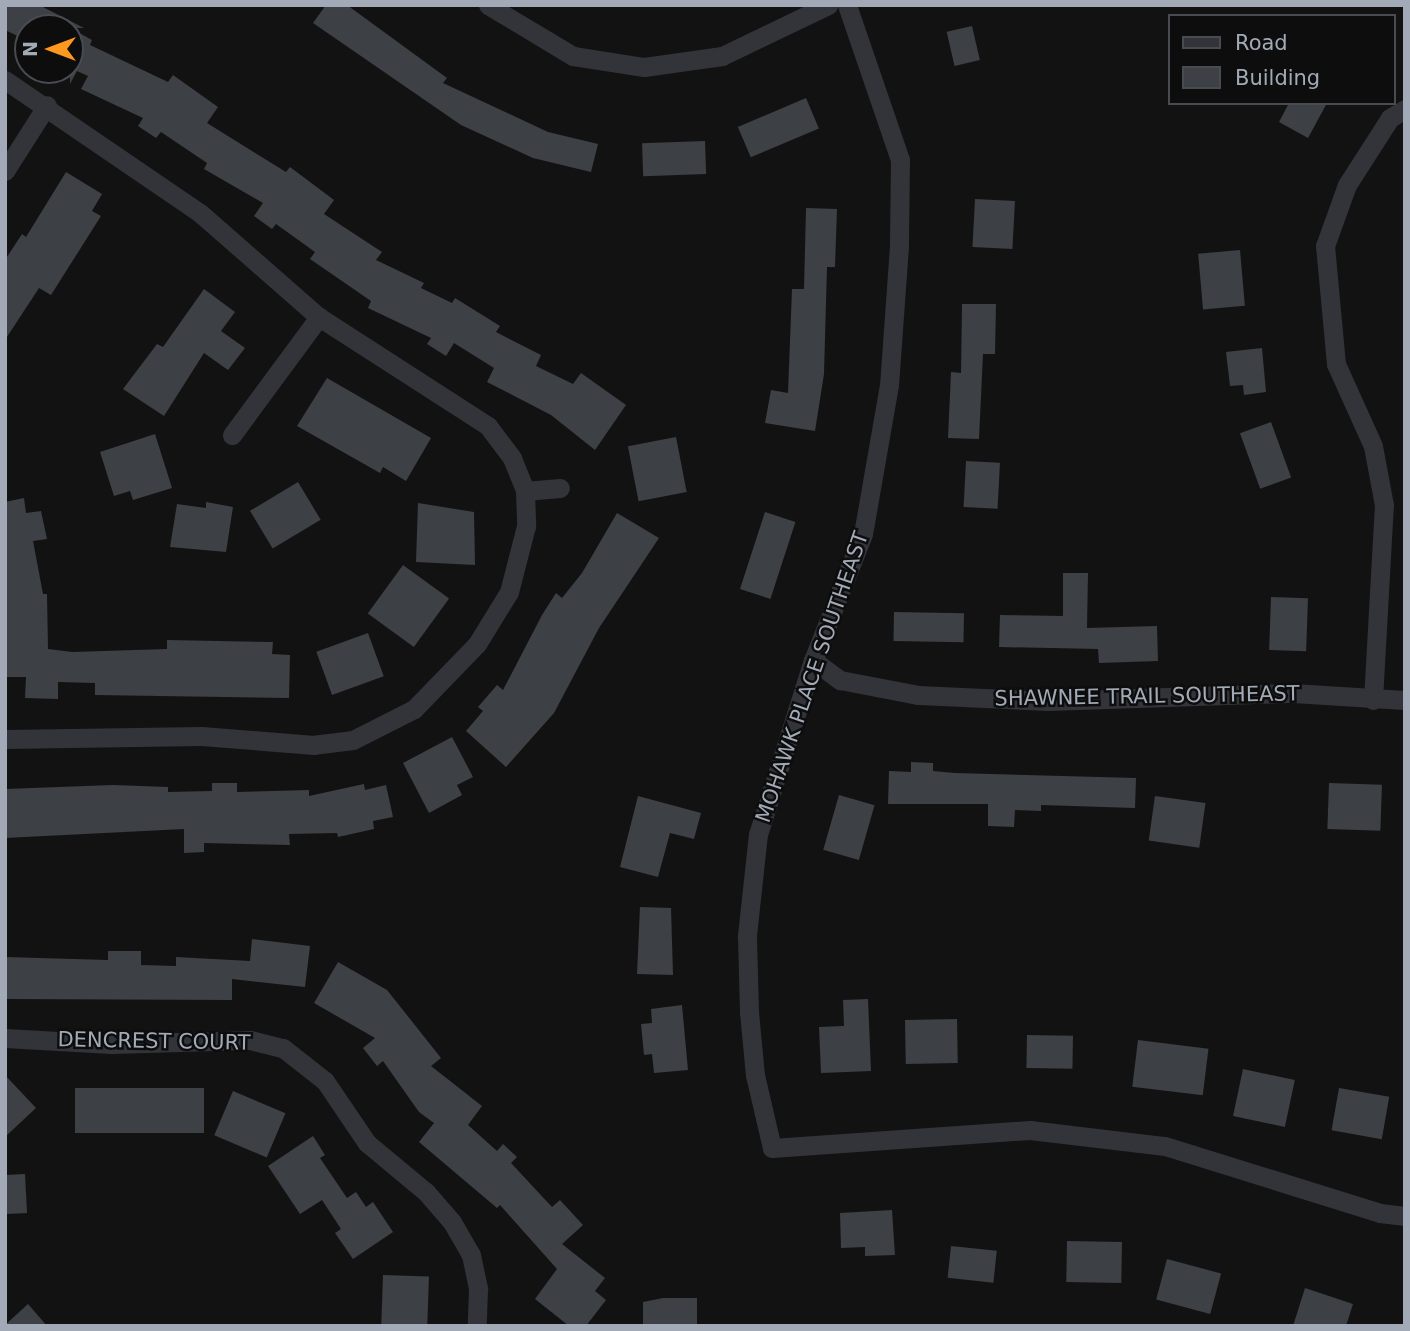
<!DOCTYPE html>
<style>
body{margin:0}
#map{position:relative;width:1410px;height:1331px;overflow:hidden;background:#121213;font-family:"DejaVu Sans",sans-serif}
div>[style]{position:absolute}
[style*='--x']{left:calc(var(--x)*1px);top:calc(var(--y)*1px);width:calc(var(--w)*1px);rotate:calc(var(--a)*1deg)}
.building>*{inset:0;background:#3d4044;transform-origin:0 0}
.minor>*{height:19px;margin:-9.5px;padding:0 9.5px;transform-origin:9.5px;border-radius:9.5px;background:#323439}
span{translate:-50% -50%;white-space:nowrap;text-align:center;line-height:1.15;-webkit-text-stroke:5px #0d0d0e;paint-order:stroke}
.street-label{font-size:21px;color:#a1aab6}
.frame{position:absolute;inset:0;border:7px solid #a1aab6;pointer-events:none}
.legend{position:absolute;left:1168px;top:14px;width:228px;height:91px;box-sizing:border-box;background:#0d0d0e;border:2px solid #484c51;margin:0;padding:9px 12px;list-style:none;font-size:21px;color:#a1aab6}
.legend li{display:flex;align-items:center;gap:14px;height:35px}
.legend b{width:35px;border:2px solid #484c51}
.north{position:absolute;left:14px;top:14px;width:70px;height:70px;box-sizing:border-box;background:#0d0d0e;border:2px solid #484c51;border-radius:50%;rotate:270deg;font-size:19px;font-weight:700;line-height:28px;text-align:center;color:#a1aab6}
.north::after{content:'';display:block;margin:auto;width:24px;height:32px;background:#ff981e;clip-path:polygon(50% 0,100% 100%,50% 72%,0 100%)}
</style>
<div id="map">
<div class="building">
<div style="clip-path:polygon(5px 5px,39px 5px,84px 28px,28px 28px,28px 41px,5px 30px)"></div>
<div style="clip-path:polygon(326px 5px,347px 5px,447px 78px,443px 83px,548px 132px,598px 144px,591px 172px,533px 158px,461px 125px,313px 23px)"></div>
<div style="left:972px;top:26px;width:35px;height:26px;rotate:77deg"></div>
<div style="clip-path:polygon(70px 28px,92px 40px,90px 45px,168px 82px,173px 75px,218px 107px,207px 123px,286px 172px,290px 167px,334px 200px,324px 214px,382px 252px,376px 260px,424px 283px,421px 288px,452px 303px,455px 298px,500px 326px,496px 332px,541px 355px,536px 366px,573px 384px,581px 373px,626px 405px,595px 450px,551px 415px,487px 382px,494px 368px,454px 343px,446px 356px,427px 344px,431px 338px,368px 308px,371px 301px,310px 259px,315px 252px,276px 224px,272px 229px,254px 216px,263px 203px,204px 169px,207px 163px,161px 132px,156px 138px,138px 126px,143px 118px,81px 89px,88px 76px,77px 71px,70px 84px)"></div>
<div style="left:806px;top:98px;width:33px;height:74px;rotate:67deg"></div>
<div style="clip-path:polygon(1289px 103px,1327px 103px,1308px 138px,1279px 122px)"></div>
<div style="left:705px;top:141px;width:33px;height:63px;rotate:88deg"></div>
<div style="clip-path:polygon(66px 172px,102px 194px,92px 211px,101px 216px,51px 295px,39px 288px,5px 340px,5px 260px,22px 234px,26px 237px)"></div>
<div style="left:975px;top:199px;width:40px;height:48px;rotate:3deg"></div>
<div style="clip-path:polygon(806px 208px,837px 209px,835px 267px,827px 267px,824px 374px,815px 431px,765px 423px,771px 390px,788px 393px,792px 289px,804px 289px)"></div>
<div style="left:1240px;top:250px;width:56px;height:42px;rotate:85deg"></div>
<div style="clip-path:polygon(204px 289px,235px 312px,221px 331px,245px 348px,228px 370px,204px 353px,164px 416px,123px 389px,157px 344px,163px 347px)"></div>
<div style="clip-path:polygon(962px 304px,996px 304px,995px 354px,983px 354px,979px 439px,948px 438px,951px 372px,961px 373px)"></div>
<div style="clip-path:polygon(1262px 348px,1266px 392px,1244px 395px,1243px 385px,1230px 386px,1226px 352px)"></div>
<div style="clip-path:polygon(327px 378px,431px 438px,406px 481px,383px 467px,380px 473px,297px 426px)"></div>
<div style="left:1271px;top:422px;width:59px;height:33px;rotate:70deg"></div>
<div style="clip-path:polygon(155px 434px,172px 488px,133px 500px,130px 491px,114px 496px,100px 452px)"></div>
<div style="left:676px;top:437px;width:56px;height:49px;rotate:79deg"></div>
<div style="left:966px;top:461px;width:34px;height:46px;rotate:3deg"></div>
<div style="left:298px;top:482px;width:44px;height:56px;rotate:59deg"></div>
<div style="clip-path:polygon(24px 498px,26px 513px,41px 511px,47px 539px,33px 541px,43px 594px,47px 594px,48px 649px,72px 652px,167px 649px,167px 640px,273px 642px,272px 654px,290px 655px,289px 698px,95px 695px,95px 683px,58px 682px,58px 699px,25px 698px,26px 677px,5px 677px,5px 502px)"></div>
<div style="clip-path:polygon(206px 502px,233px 507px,226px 552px,170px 547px,177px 504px,206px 508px)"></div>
<div style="clip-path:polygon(418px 503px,474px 512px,475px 565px,416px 562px)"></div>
<div style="left:765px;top:512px;width:32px;height:81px;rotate:18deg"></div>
<div style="clip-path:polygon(617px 513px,659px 538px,599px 628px,554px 713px,506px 767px,466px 731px,483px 711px,478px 707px,497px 685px,503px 690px,542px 615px,556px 593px,562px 598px,582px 573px)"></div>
<div style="left:403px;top:565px;width:57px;height:60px;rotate:36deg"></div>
<div style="clip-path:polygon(1063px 573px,1088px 573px,1087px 628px,1157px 626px,1158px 661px,1099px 663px,1098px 649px,999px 647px,1000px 615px,1063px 616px)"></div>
<div style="left:1271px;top:597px;width:37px;height:53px;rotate:2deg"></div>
<div style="left:894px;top:612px;width:70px;height:29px;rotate:1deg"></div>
<div style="left:368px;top:633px;width:46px;height:55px;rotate:70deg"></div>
<div style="clip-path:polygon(452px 737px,473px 777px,457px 785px,462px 795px,429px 813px,403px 763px)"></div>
<div style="clip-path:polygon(911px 762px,933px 763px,933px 771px,955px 773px,1136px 778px,1135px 808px,1041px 805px,1041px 811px,1015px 810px,1014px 827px,988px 826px,988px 804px,888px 804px,889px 771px,911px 772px)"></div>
<div style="clip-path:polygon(212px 783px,237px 783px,237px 792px,309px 790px,309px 796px,364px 784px,365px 790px,386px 785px,393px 817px,373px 821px,374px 829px,338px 837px,337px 833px,289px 834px,290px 845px,204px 843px,204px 852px,184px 853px,184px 829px,5px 838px,5px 789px,113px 785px,168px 787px,168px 792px,212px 791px)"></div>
<div style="left:1329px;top:783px;width:53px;height:46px;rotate:2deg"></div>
<div style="left:839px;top:795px;width:37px;height:57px;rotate:16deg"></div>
<div style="clip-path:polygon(638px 796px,701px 813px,694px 839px,670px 833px,658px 877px,620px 867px)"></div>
<div style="left:1155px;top:796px;width:51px;height:45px;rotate:8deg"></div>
<div style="clip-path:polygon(640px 907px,671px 908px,673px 975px,637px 974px)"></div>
<div style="clip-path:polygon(252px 939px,310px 946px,305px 987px,232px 979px,232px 1000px,5px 999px,5px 957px,108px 960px,108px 951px,141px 951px,141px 965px,176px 966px,176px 957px,250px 961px)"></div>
<div style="clip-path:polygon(338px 962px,387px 990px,441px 1058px,431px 1066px,482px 1106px,468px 1125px,497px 1151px,503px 1144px,517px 1157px,511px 1163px,552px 1207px,560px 1200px,583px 1225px,562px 1244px,605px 1278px,595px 1291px,606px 1300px,586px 1326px,569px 1326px,535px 1299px,557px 1269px,500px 1205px,497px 1208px,419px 1142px,434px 1123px,419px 1112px,383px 1061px,377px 1066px,363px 1048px,375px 1038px,314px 1003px)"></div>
<div style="clip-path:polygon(868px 999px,871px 1071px,821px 1073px,819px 1027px,844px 1026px,843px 1000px)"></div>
<div style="clip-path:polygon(682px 1005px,688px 1070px,654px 1073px,652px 1054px,644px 1055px,641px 1024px,652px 1023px,651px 1009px)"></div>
<div style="left:957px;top:1019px;width:44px;height:52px;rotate:89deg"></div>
<div style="left:1027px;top:1035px;width:46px;height:33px;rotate:1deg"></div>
<div style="left:1138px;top:1040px;width:71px;height:47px;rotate:7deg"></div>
<div style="left:1243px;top:1069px;width:53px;height:48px;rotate:12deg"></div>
<div style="clip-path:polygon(5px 1075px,36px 1108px,5px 1137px)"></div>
<div style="left:75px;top:1088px;width:129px;height:45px"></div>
<div style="left:1339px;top:1088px;width:51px;height:43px;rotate:10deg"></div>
<div style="left:233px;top:1091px;width:57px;height:48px;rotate:23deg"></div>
<div style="clip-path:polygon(313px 1136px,325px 1155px,320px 1158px,347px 1198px,356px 1192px,366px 1207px,373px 1202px,393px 1232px,353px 1259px,335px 1233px,341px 1229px,322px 1200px,300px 1214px,268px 1166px)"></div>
<div style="left:25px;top:1174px;width:39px;height:20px;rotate:87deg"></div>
<div style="clip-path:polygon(892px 1210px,895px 1255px,865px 1256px,865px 1247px,841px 1248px,840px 1213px)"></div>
<div style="left:1067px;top:1241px;width:55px;height:41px;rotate:1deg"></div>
<div style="left:951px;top:1246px;width:46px;height:32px;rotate:6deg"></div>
<div style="left:1167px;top:1259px;width:56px;height:42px;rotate:15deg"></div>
<div style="left:383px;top:1275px;width:46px;height:51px;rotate:2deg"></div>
<div style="clip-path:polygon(1305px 1288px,1353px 1304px,1346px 1326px,1293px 1326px)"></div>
<div style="clip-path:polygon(663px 1298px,697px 1298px,697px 1326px,643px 1326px,643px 1302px)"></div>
<div style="clip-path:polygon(28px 1304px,47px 1326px,5px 1326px,5px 1325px)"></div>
</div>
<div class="minor">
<div style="--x:488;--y:5;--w:99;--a:31"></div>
<div style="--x:573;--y:56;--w:72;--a:8.8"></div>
<div style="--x:644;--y:67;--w:79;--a:-8"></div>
<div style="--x:722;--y:56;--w:118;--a:-25.7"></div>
<div style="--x:847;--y:5;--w:164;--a:71.1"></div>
<div style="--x:900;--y:160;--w:86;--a:90.7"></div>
<div style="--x:899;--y:246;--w:139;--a:94.1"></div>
<div style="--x:889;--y:385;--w:151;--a:99.9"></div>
<div style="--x:863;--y:534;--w:136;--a:111.6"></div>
<div style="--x:813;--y:660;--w:182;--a:107.5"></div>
<div style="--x:758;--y:834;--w:103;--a:96.2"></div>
<div style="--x:747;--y:936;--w:76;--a:88.5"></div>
<div style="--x:749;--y:1012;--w:63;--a:84.6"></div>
<div style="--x:755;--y:1075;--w:75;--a:76.9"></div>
<div style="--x:772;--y:1148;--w:259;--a:-4"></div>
<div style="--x:1030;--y:1130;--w:136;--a:6.8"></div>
<div style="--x:1165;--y:1146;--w:225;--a:17.3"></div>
<div style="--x:1380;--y:1213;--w:25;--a:7"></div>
<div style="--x:5;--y:80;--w:236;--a:34.3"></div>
<div style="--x:200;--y:213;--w:158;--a:41.2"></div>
<div style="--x:319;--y:317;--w:201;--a:32.8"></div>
<div style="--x:488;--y:426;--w:40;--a:53"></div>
<div style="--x:512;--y:458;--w:35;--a:68"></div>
<div style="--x:525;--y:491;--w:35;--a:88"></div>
<div style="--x:526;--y:526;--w:68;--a:104.4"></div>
<div style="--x:509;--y:592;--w:61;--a:121.6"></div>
<div style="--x:477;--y:644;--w:91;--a:134.1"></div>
<div style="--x:414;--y:709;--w:68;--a:153.1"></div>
<div style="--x:353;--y:740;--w:39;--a:173"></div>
<div style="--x:314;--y:745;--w:113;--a:-175.4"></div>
<div style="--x:201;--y:736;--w:196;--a:179.1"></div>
<div style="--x:5;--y:171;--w:78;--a:-57.5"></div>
<div style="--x:232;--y:435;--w:147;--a:-53.6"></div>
<div style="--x:525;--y:491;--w:35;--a:-5"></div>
<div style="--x:813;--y:660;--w:34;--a:37"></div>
<div style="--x:840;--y:680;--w:79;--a:10.9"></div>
<div style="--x:918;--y:695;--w:130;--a:2.6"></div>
<div style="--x:1048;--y:701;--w:245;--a:-1.9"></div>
<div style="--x:1293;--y:693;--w:112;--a:3.6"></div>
<div style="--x:1373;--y:700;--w:195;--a:-86.8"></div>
<div style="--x:1384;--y:505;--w:60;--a:-100.6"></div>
<div style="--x:1373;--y:446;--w:90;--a:-114.3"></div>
<div style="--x:1336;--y:364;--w:119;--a:-95.3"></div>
<div style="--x:1325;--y:246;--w:65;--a:-70.2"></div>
<div style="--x:1347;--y:185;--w:80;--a:-57.3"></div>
<div style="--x:1390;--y:118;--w:17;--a:-31"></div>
<div style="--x:5;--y:1038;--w:106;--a:3.2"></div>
<div style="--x:111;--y:1044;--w:139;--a:-1.6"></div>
<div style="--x:250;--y:1040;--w:34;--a:14"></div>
<div style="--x:283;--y:1048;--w:53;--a:38.2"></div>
<div style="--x:325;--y:1081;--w:75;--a:55.9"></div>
<div style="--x:367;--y:1143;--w:77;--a:39.7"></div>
<div style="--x:426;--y:1192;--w:40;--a:49"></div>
<div style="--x:452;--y:1222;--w:38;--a:60"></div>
<div style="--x:471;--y:1255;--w:35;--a:78"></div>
<div style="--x:478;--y:1289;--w:37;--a:92"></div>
</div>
<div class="street-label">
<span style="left:812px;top:677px;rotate:-71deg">MOHAWK PLACE SOUTHEAST</span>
<span style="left:1147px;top:696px;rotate:-1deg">SHAWNEE TRAIL SOUTHEAST</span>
<span style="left:154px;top:1041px;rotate:1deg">DENCREST COURT</span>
</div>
<div class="frame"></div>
<ul class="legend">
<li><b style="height:9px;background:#323439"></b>Road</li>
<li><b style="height:19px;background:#3d4044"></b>Building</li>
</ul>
<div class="north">N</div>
</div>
